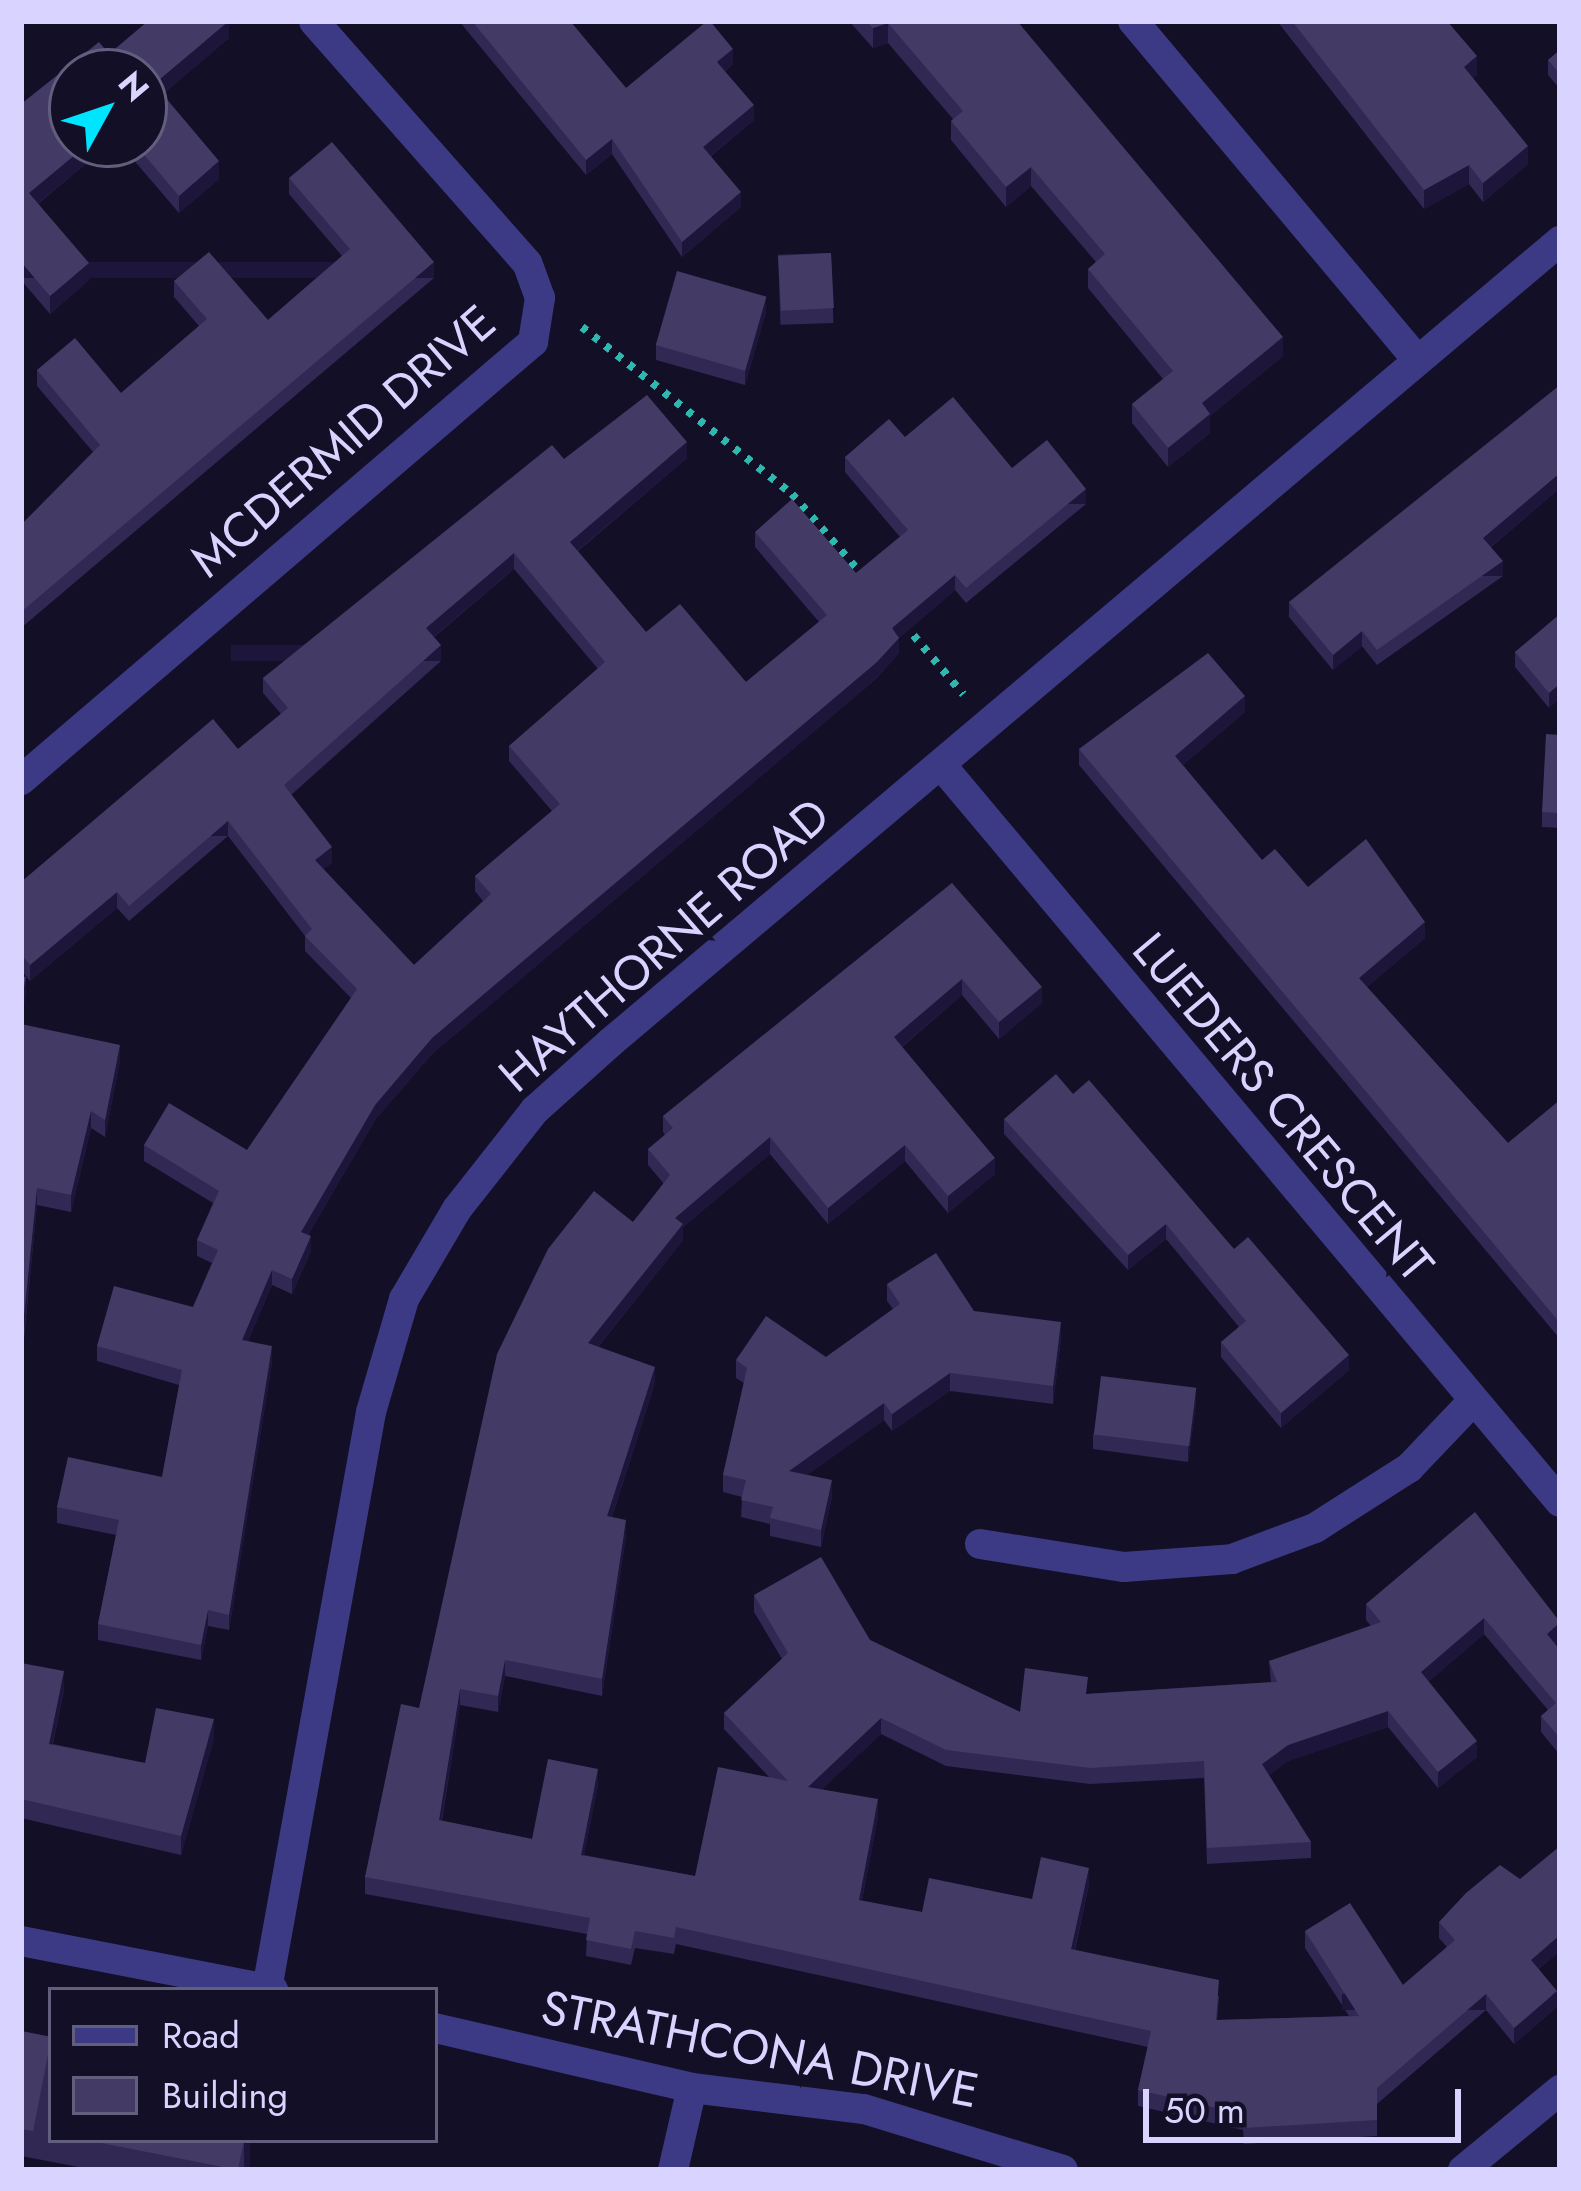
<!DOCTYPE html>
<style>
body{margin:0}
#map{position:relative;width:1581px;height:2191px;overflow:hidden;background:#130f26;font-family:Jost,sans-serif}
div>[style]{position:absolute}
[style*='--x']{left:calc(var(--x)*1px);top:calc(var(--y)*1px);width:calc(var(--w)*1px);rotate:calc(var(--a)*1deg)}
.path>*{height:8px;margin-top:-4px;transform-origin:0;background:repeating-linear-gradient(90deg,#2fb8b0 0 6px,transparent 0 15px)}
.minor>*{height:30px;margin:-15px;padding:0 15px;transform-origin:15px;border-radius:15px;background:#3d3a85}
.tertiary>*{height:30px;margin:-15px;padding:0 15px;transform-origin:15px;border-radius:15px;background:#3d3a85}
.wall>*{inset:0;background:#312854;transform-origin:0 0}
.shaded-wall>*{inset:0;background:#1d163a;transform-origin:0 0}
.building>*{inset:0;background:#433a66;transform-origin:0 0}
span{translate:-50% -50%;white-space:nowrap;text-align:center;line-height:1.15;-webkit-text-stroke:10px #130f26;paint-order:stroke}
.street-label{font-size:48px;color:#d9d4ff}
.frame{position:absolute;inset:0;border:24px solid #d9d4ff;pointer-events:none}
.legend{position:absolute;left:48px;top:1987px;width:390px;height:156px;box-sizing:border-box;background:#130f26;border:3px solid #625e7d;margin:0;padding:15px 21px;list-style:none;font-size:36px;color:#d9d4ff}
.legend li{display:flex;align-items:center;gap:24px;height:60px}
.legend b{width:60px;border:3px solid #625e7d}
.north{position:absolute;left:48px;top:48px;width:120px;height:120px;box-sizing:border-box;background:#130f26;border:3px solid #625e7d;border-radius:50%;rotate:50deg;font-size:33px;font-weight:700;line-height:48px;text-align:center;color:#d9d4ff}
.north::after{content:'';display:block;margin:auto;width:42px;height:54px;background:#00e5ff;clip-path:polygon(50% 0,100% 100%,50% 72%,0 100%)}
.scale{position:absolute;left:1143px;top:2089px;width:318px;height:54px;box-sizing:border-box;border:6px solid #d9d4ff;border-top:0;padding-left:15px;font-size:36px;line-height:42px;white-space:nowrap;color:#d9d4ff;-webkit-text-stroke:9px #130f26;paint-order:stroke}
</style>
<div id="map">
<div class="path">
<div style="--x:582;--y:327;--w:268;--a:38.5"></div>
<div style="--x:792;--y:494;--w:108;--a:49.1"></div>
<div style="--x:904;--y:624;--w:92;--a:49.9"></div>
</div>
<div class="minor">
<div style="--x:1133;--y:21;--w:442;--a:50"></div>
<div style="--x:942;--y:766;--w:961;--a:49.98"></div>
<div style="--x:21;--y:780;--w:674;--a:-40.55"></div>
<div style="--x:533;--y:342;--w:45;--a:-81"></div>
<div style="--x:540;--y:298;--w:37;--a:-110"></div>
<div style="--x:527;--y:263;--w:322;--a:-131.4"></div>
<div style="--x:980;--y:1544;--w:146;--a:9.1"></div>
<div style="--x:1124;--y:1567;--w:108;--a:-4.2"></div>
<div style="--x:1232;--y:1559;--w:89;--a:-20.5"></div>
<div style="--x:1315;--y:1528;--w:112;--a:-32.6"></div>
<div style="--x:1409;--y:1468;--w:90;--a:-46.4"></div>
<div style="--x:267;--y:1989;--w:586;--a:-79.78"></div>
<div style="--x:371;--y:1412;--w:118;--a:-73.7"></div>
<div style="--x:404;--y:1299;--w:104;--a:-59.5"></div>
<div style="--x:457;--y:1209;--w:126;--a:-51.8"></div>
<div style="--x:535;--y:1110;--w:102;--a:-41.8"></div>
<div style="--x:611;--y:1042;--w:1242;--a:-40.17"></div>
<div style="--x:673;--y:2170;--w:84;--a:-77"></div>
<div style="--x:1463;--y:2170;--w:126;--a:-39.5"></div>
</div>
<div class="tertiary">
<div style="--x:21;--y:1941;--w:257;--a:11"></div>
<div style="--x:435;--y:2028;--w:264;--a:13.1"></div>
<div style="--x:692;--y:2088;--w:173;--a:7"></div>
<div style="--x:864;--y:2109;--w:208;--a:17"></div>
</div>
<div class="wall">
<div style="clip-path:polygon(459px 21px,570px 21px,626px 88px,733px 64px,725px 71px,754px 120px,711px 156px,741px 207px,682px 257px,612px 154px,586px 175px)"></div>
<div style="clip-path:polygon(849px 21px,1017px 21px,1283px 356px,1210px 416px,1210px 433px,1168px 467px,1132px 423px,1132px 404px,1163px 379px,1088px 288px,1088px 269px,1096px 262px,1031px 186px,1006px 207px,951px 140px,951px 121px,953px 119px,888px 43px,873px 48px)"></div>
<div style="clip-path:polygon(1277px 21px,1447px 21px,1477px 75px,1473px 78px,1528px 164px,1483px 202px,1469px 184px,1424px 209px)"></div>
<div style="clip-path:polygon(229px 38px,163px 94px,219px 179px,179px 213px,120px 144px,144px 144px,144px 72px,72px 144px,109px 144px,38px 204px,89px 280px,50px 314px,21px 280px,21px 104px,109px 54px)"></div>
<div style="clip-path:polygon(1560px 50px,1560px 89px,1548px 75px,1548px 60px)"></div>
<div style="clip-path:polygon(289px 178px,434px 278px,21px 628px,21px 525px,93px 452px,37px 386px,37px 370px,121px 393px,199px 326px,174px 297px,174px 281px,268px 320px,342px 256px,289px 194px)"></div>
<div style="left:831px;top:253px;width:70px;height:53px;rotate:88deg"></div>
<div style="clip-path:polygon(766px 312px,745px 385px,656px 360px,656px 345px)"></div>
<div style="clip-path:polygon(evenodd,905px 437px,1012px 468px,1086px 504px,966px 603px,955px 590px,899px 638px,899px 653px,877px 678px,432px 1054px,375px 1120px,308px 1235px,311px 1251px,292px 1294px,272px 1285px,248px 1341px,272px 1362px,229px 1630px,208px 1626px,201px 1660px,98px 1640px,98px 1624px,116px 1535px,57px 1523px,57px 1507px,162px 1477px,179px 1385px,97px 1361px,97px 1346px,193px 1307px,212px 1263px,197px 1256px,197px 1240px,213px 1203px,144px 1161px,144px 1145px,247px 1150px,351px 998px,305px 951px,305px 936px,228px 836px,129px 921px,117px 908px,30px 981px,21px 970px,21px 882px,238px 749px,281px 714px,263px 693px,263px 678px,564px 459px,687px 458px,578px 551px,646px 632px,746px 682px,819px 622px,755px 547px,755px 532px,856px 573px,900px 537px,845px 472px,845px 457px,905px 437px,514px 569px,598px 669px,509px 746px,509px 761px,552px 811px,475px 876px,475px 891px,483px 901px,414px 965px,323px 869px,332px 863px,291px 795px,441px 661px,434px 637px,514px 569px)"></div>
<div style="clip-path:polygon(1560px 488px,1491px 547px,1503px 576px,1377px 665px,1362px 646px,1333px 670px,1289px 617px,1289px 602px)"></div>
<div style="clip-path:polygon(1560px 614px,1549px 708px,1515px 667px,1515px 652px)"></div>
<div style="clip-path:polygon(1245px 712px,1183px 765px,1262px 860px,1308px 887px,1425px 938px,1367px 987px,1508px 1143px,1560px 1100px,1560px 1339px,1079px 765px,1079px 749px)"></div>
<div style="clip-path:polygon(1560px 735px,1560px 828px,1542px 827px,1542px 812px)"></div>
<div style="clip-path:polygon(952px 883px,1042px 1003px,999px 1039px,962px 995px,902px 1047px,995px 1174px,948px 1213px,905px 1161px,828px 1224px,770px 1154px,683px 1227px,683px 1240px,598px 1347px,655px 1383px,612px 1517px,626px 1536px,602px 1696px,505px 1676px,498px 1712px,460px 1705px,442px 1821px,532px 1839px,598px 1785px,584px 1855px,695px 1876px,769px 1777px,724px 1729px,724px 1713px,782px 1659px,754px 1612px,754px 1595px,870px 1640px,1020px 1712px,1088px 1694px,1271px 1682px,1269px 1661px,1371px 1626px,1366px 1620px,1366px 1604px,1560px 1622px,1560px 1639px,1555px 1644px,1560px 1650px,1560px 1755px,1541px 1732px,1541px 1716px,1548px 1710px,1484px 1634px,1428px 1682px,1477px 1757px,1438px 1788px,1388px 1727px,1288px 1761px,1269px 1775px,1311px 1842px,1311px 1858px,1207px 1864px,1204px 1778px,1090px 1784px,946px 1766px,881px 1734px,822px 1789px,878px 1816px,862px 1901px,922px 1912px,1032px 1899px,1089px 1885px,1075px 1950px,1219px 1996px,1217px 2020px,1349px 2016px,1305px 1948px,1305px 1931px,1403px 1985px,1447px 1947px,1439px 1938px,1439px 1922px,1560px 1951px,1539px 1969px,1557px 2007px,1514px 2044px,1486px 2010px,1377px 2104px,1377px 2136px,1244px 2144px,1243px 2130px,1138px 2106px,1138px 2090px,1148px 2047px,676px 1944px,674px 1954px,635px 1948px,631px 1965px,586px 1956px,587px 1934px,365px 1894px,365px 1877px,419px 1708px,633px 1222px,664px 1184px,648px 1165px,648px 1149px,665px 1135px,663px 1132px,663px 1116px)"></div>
<div style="clip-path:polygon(21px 1024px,120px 1061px,105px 1137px,91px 1128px,71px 1212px,37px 1205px,22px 1360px)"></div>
<div style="clip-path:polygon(1073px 1094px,1234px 1249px,1349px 1370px,1281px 1428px,1221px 1357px,1221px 1342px,1239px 1327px,1166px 1239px,1128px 1270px,1004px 1134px,1004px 1119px)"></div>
<div style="clip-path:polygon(887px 1284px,1061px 1339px,1053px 1404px,950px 1391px,892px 1431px,884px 1420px,807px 1475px,832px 1497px,821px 1547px,770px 1536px,770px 1524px,741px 1517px,742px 1497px,723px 1492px,723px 1475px,744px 1383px,736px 1378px,736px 1360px,826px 1357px,893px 1309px,887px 1301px)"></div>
<div style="clip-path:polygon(1196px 1403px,1188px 1462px,1093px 1449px,1093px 1434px)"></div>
<div style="clip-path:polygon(21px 1663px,64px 1690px,53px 1744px,145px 1763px,214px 1738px,181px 1855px,21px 1818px)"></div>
<div style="clip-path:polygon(21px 2031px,51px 2037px,51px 2140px,250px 2140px,244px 2170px,94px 2170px,21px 2156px)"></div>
</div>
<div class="shaded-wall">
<div style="clip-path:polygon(229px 21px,229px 38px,154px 102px,154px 84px)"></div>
<div style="clip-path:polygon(888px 23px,888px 43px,873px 48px,873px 28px)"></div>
<div style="clip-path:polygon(733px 49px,733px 64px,717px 77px,717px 62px)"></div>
<div style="clip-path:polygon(1477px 56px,1477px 75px,1464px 86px,1464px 67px)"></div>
<div style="clip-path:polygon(754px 105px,754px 120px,703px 162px,703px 147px)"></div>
<div style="clip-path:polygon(612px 139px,612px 154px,586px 175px,586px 160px)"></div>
<div style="clip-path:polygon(88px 144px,109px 144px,29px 211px,29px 193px)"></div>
<div style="clip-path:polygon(1528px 146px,1528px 164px,1483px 202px,1483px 183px)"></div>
<div style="clip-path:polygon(219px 161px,219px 179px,179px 213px,179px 196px)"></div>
<div style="clip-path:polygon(1469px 165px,1469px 184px,1424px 209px,1424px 190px)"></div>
<div style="clip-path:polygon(1031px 167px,1031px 186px,1006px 207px,1006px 187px)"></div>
<div style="clip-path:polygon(741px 192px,741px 207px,682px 257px,682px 242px)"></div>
<div style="left:434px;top:262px;width:16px;height:541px;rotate:90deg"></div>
<div style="clip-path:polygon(89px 263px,89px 280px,50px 314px,50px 296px)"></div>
<div style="clip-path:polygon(766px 297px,766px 312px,745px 385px,745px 370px)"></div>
<div style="clip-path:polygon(1283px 337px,1283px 356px,1210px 416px,1210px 433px,1168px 467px,1168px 448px,1202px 403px)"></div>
<div style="clip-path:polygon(687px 442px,687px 458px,570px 557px,570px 542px)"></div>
<div style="clip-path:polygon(1560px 473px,1560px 488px,1483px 553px,1483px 538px)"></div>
<div style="left:1086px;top:489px;width:15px;height:156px;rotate:90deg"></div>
<div style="clip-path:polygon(514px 553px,514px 569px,426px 643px,426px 628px)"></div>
<div style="left:1503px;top:561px;width:15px;height:154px;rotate:90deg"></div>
<div style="clip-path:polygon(955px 575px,955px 590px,892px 644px,892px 628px)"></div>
<div style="clip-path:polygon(1362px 631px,1362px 646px,1333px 670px,1333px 655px)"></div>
<div style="clip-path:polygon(899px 638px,899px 653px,877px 678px,432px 1054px,375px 1120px,301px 1247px,301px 1232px,375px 1105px,432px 1038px)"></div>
<div style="left:441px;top:645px;width:16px;height:210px;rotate:90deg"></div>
<div style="clip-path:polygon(1560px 684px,1560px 699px,1549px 708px,1549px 693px)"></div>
<div style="clip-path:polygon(1245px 696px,1245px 712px,1175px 772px,1175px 756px)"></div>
<div style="left:228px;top:821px;width:15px;height:130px;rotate:90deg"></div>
<div style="clip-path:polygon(332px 847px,332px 863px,315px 876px,315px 860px)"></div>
<div style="clip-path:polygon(117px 892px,117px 908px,30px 981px,30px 965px)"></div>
<div style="clip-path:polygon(1425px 922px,1425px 938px,1359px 994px,1359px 978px)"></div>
<div style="clip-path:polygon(26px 977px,26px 994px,21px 1021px,21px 1004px)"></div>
<div style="clip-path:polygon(962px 979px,962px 995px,894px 1053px,894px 1037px)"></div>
<div style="clip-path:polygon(1042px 987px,1042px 1003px,999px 1039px,999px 1022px)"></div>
<div style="clip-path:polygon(120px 1045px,120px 1061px,105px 1137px,105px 1120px)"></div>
<div style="clip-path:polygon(91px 1111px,91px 1128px,71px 1212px,71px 1195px)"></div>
<div style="clip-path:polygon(770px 1137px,770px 1154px,683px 1227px,683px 1240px,588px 1359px,588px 1343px,675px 1218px)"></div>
<div style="clip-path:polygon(905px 1145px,905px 1161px,828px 1224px,828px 1208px)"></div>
<div style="clip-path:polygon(995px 1158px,995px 1174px,948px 1213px,948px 1196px)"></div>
<div style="clip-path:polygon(37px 1188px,37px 1205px,21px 1361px,21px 1345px)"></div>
<div style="clip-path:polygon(1166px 1224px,1166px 1239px,1128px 1270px,1128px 1255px)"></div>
<div style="clip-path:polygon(311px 1236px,311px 1251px,292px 1294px,292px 1279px)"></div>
<div style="clip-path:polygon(272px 1270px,272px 1285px,242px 1355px,242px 1340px)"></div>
<div style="clip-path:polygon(1061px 1322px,1061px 1339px,1053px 1404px,1053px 1386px)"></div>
<div style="clip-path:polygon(272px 1346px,272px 1362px,229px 1630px,229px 1615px)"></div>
<div style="clip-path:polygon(1349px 1355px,1349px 1370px,1281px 1428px,1281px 1413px)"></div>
<div style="clip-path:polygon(655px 1367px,655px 1383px,607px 1532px,607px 1516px)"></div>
<div style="clip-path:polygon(950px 1373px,950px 1391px,892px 1431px,892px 1414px)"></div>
<div style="clip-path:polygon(1196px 1388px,1196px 1403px,1188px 1462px,1188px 1447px)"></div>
<div style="clip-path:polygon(884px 1403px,884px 1420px,789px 1488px,789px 1471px)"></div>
<div style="clip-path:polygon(832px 1480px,832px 1497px,821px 1547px,821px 1530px)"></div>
<div style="clip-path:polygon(626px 1520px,626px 1536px,602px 1696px,602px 1679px)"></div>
<div style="clip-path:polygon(208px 1610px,208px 1626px,201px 1660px,201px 1645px)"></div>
<div style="clip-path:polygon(1484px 1618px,1484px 1634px,1421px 1688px,1421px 1672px)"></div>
<div style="clip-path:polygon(1560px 1623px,1560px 1639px,1547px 1650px,1547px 1634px)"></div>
<div style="clip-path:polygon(505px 1660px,505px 1676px,498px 1712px,498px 1696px)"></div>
<div style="clip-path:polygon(64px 1671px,64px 1690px,49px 1762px,49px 1744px)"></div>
<div style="clip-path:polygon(460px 1689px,460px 1705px,439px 1836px,439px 1820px)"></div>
<div style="clip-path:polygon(1388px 1711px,1388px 1727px,1288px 1761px,1262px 1781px,1262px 1764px,1288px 1745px)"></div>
<div style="clip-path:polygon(881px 1718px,881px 1734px,808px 1803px,808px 1787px)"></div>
<div style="clip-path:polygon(214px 1719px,214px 1738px,181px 1855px,181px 1836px)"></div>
<div style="clip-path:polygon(1477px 1741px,1477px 1757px,1438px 1788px,1438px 1772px)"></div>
<div style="clip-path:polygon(598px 1769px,598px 1785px,581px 1871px,581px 1855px)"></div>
<div style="clip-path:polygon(878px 1799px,878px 1816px,859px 1916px,859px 1900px)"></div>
<div style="clip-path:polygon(1089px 1868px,1089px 1885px,1071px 1965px,1071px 1949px)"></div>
<div style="clip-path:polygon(1560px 1935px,1560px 1951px,1531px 1976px,1531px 1960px)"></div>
<div style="clip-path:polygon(1557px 1991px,1557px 2007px,1514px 2044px,1514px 2028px)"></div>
<div style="left:1486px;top:1994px;width:16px;height:144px;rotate:90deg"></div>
<div style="left:244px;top:2140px;width:6px;height:31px"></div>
</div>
<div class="building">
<div style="clip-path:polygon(148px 21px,229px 21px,154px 84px,219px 161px,179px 196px,135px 144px,144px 144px,144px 72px,72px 72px,72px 144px,88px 144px,29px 193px,89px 263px,50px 296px,21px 262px,21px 104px,99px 42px,109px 54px)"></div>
<div style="clip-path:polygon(472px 21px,570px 21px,626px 88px,707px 21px,710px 21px,733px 49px,717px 62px,754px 105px,703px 147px,741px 192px,682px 242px,612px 139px,586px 160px)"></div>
<div style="clip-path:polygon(866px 21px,1017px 21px,1283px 337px,1202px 403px,1210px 414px,1168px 448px,1132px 404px,1173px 371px,1088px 269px,1105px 254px,1031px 167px,1006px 187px,951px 121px,963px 111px,888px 23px,873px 28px)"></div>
<div style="clip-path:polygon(1292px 21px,1447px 21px,1477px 56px,1464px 67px,1528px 146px,1483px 183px,1469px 165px,1424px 190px)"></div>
<div style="clip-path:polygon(1560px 50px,1560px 74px,1548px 60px)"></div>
<div style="clip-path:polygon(332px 142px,434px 262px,21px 612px,21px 525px,100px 445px,37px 370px,75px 338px,121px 393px,207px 319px,174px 281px,209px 252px,268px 320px,350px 249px,289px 178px)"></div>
<div style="left:831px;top:253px;width:55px;height:53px;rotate:87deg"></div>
<div style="left:677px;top:271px;width:93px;height:77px;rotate:16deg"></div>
<div style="clip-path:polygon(1560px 385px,1560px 473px,1483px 538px,1503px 561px,1377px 650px,1362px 631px,1333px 655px,1289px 602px)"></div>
<div style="clip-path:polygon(evenodd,647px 395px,687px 442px,570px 542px,646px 632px,680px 604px,746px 682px,827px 615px,755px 532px,792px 499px,856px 573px,908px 530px,845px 457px,889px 419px,905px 437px,953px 397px,1012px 468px,1047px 440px,1086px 489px,966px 588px,955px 575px,892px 628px,899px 638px,877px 662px,432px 1038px,375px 1105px,301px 1232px,311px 1236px,292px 1279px,272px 1270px,242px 1340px,272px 1346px,229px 1615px,208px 1610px,201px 1645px,98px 1624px,119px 1520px,57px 1507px,68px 1457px,162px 1477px,182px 1370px,97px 1346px,114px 1286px,193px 1307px,218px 1250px,197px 1240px,219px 1191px,144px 1145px,169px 1103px,247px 1150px,357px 989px,305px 936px,312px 929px,228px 821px,129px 906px,117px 892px,30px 965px,21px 954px,21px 882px,213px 719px,238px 749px,288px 708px,263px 678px,552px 445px,564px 459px,647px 395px,514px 553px,605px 662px,509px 746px,560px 804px,475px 876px,491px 894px,414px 965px,315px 860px,332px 847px,284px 785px,441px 645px,426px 628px,514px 553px)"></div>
<div style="clip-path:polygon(1560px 614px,1560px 684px,1549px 693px,1515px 652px)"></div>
<div style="clip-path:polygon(1208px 653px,1245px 696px,1175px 756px,1262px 860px,1275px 849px,1308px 887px,1366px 839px,1425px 922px,1359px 978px,1508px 1143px,1560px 1100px,1560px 1323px,1079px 749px)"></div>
<div style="clip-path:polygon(1546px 734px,1560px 735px,1560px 813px,1542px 812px)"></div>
<div style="clip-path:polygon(952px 883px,1042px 987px,999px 1022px,962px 979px,894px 1037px,995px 1158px,948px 1196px,905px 1145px,828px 1208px,770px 1137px,675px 1218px,683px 1224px,588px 1343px,655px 1367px,607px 1516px,626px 1520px,602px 1679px,505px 1660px,498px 1696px,460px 1689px,439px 1820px,532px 1839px,548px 1759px,598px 1769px,581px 1855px,695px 1876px,718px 1767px,788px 1781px,724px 1713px,788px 1653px,754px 1595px,821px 1557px,870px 1640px,1020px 1712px,1025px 1668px,1088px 1677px,1086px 1694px,1277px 1682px,1269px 1661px,1381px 1622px,1366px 1604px,1475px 1512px,1560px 1622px,1547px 1634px,1560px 1650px,1560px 1738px,1541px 1716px,1556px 1703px,1484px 1618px,1421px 1672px,1477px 1741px,1438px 1772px,1388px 1711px,1288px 1745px,1262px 1764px,1311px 1842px,1207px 1848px,1204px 1761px,1090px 1768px,946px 1750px,881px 1718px,808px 1787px,878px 1799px,859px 1900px,922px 1912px,929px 1878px,1032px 1899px,1041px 1857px,1089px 1868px,1071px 1949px,1219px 1980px,1216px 2020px,1359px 2016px,1305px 1931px,1350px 1903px,1403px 1985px,1455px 1940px,1439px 1922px,1466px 1893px,1500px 1865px,1520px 1879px,1560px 1846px,1560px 1935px,1531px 1960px,1557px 1991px,1514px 2028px,1486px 1994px,1377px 2088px,1377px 2120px,1244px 2128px,1243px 2114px,1138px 2090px,1151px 2031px,676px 1927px,674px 1938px,635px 1931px,631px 1949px,586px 1940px,590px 1918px,365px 1877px,401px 1704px,419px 1708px,497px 1354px,548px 1249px,594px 1191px,633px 1222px,670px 1175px,648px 1149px,673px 1128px,663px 1116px)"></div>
<div style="clip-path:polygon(21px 976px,26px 977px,21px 1004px)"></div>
<div style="clip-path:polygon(21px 1024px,120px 1045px,105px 1120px,91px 1111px,71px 1195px,37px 1188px,21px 1345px)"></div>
<div style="clip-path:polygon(1056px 1074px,1073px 1094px,1089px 1080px,1234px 1249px,1248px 1237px,1349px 1355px,1281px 1413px,1221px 1342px,1246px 1321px,1166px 1224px,1128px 1255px,1004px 1119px)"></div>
<div style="clip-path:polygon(936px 1253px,974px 1311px,1061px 1322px,1053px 1386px,950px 1373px,892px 1414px,884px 1403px,789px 1471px,832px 1480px,821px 1530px,770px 1518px,773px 1507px,741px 1500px,746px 1480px,723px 1475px,747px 1368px,736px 1360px,766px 1316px,826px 1357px,900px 1304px,887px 1284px)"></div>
<div style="left:1101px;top:1376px;width:96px;height:59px;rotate:7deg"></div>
<div style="clip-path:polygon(21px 1663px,64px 1671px,49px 1744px,145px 1763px,156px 1708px,214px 1719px,181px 1836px,21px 1799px)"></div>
<div style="left:21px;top:2031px;width:31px;height:96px;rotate:11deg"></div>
<div style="clip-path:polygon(86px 2140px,244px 2140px,238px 2170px)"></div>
</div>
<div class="street-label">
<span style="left:343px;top:441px;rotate:-41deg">MCDERMID DRIVE</span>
<span style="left:664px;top:945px;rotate:-41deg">HAYTHORNE ROAD</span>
<span style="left:1283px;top:1107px;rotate:50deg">LUEDERS CRESCENT</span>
<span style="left:760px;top:2049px;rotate:11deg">STRATHCONA DRIVE</span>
</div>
<div class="frame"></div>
<ul class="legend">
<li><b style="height:15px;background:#3d3a85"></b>Road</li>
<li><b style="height:33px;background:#433a66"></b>Building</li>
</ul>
<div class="north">N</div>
<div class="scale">50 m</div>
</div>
